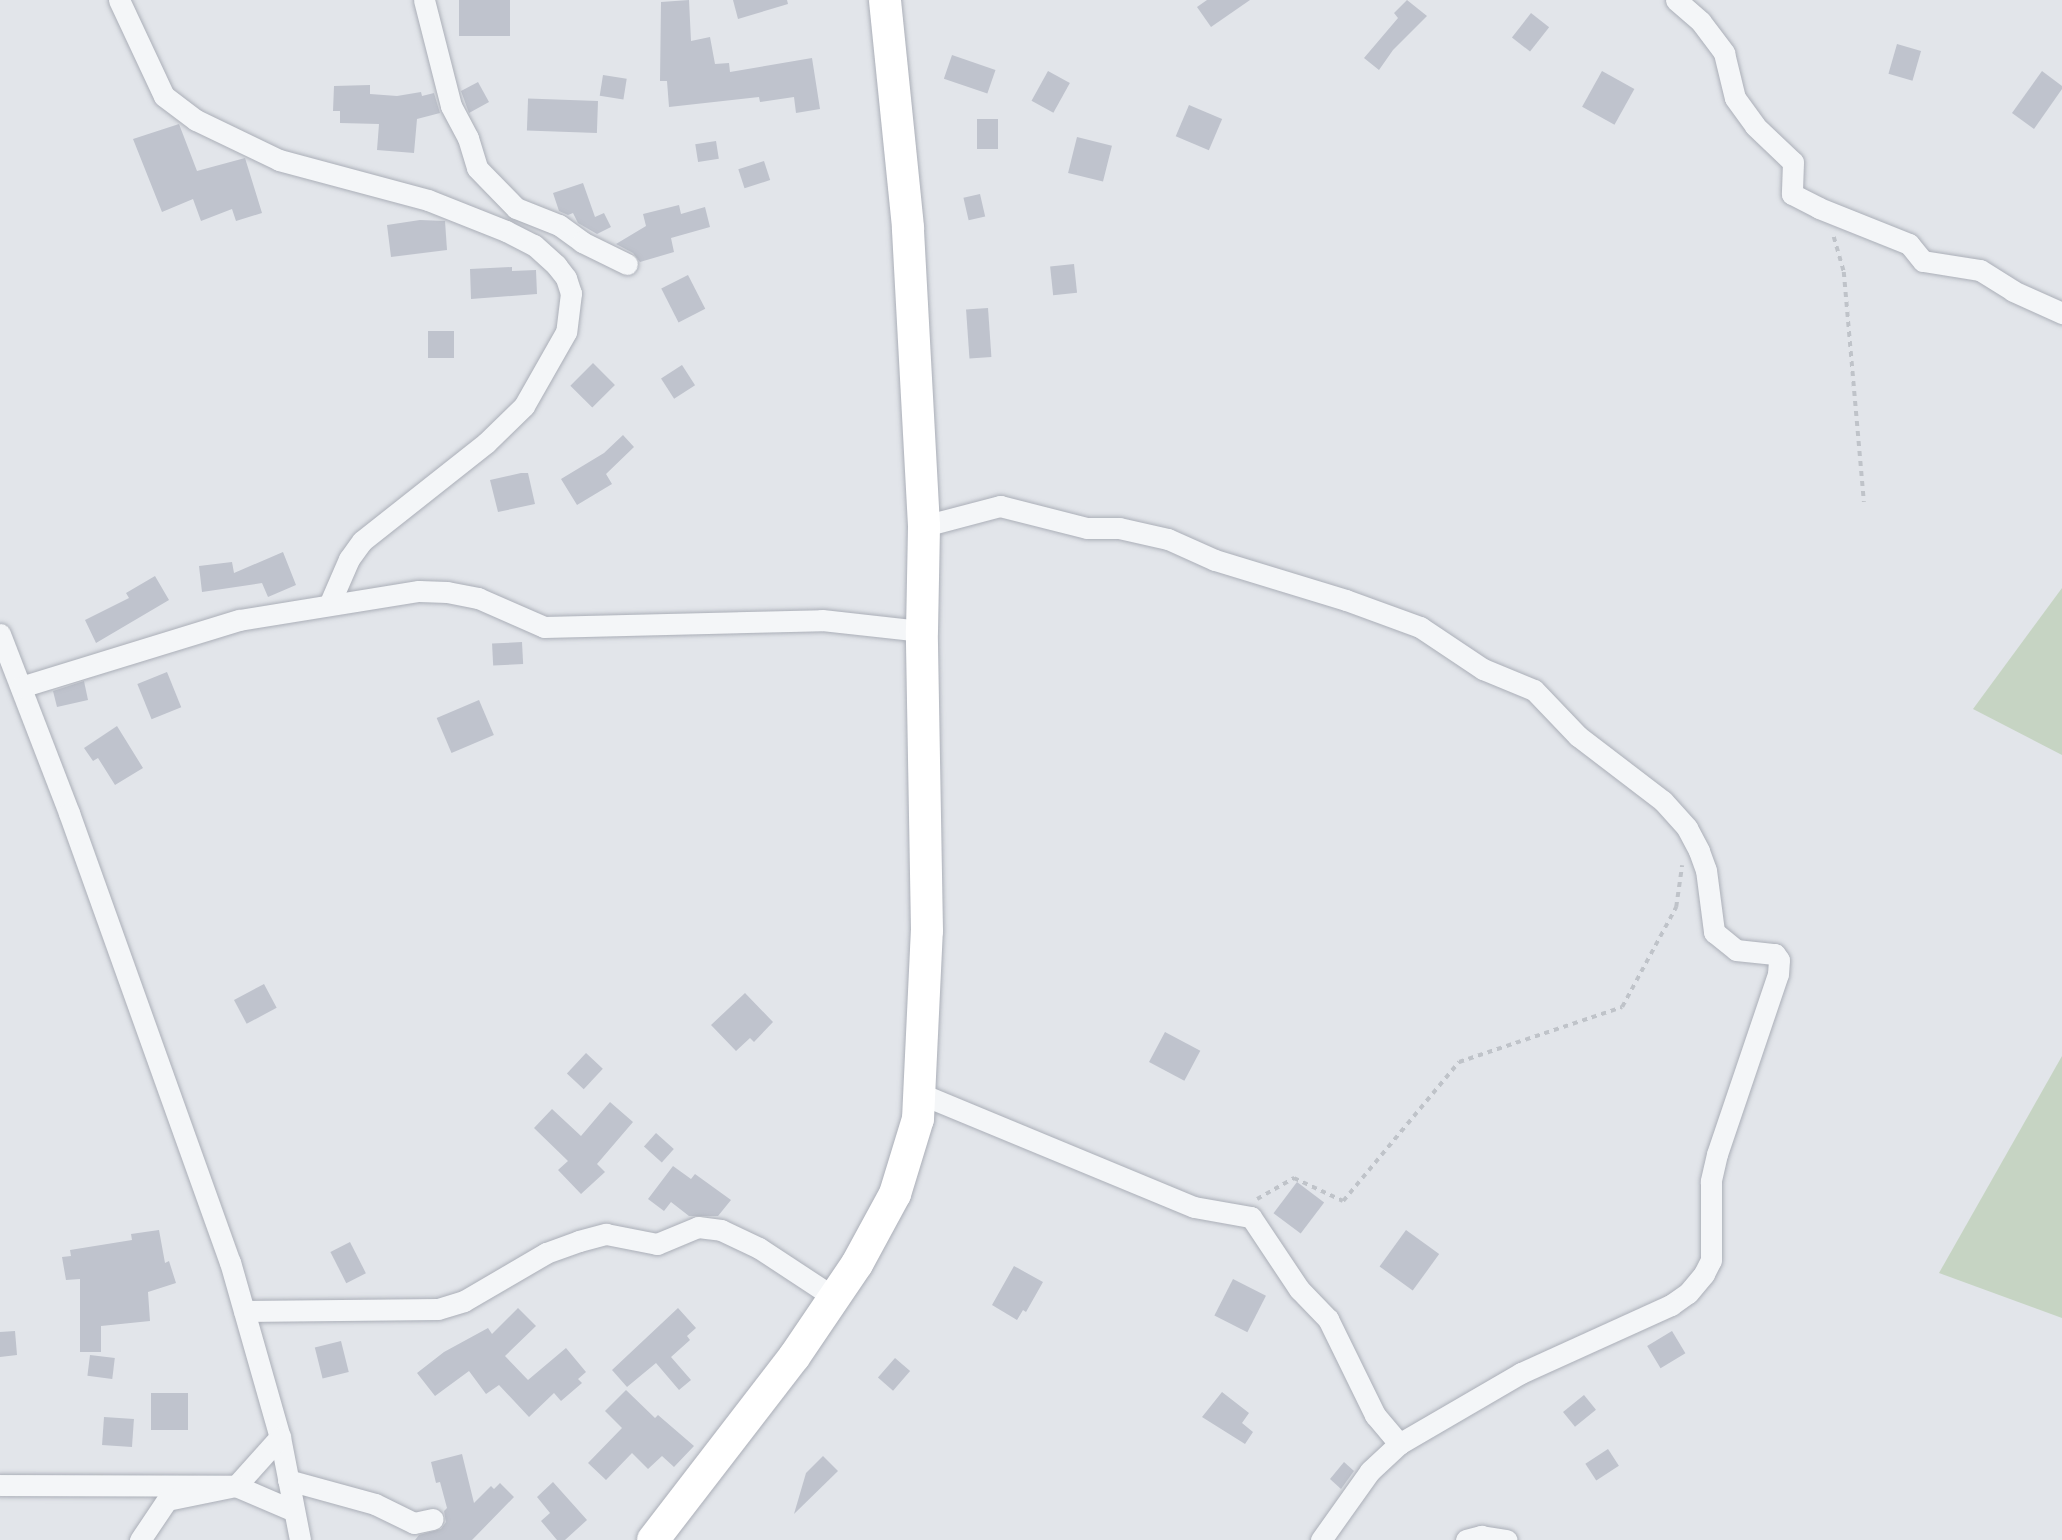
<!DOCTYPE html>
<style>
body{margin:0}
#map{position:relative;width:2062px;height:1540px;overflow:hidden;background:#e2e5ea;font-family:"Titillium Web",sans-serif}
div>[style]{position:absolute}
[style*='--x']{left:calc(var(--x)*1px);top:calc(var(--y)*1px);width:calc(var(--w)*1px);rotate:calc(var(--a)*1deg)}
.green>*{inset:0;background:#c6d4c3}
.building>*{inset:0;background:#bfc3cd;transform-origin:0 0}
.path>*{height:3.5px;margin-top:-1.75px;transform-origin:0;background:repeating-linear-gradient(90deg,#bfc3c9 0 5px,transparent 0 10px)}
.roads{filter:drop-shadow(0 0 2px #abafb8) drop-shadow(0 0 2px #abafb8)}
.street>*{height:21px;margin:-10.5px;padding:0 10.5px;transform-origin:10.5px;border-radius:10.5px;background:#f4f6f8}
.secondary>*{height:32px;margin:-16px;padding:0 16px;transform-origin:16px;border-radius:16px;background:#fff}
span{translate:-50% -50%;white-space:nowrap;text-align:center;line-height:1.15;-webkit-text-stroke:7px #f1f4f7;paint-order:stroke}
</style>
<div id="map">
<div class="green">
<div style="clip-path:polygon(2062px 588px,2062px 755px,1973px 709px)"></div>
<div style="clip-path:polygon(2062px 1056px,2062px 1318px,1939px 1273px)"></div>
</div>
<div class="building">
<div style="left:459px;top:0;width:51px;height:36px"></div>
<div style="clip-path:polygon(689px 0,691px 41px,710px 37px,715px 64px,729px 63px,730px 72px,812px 58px,820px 109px,796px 113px,794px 97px,760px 102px,759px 97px,669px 107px,667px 81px,660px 81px,661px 2px)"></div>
<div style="clip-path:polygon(733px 0,787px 0,788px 4px,738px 19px)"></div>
<div style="clip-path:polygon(1207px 0,1250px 0,1211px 27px,1197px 7px)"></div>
<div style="clip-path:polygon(1407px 0,1427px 16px,1393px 50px,1379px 70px,1364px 58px,1398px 18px,1394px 13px)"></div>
<div style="left:1531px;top:13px;width:23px;height:31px;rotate:38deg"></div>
<div style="left:1897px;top:44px;width:25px;height:31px;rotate:16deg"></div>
<div style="left:952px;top:55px;width:46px;height:25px;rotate:19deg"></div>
<div style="left:1048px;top:71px;width:25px;height:34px;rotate:29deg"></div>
<div style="left:1602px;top:71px;width:37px;height:41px;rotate:29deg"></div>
<div style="clip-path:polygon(2042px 71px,2062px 86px,2062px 89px,2034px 129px,2012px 113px)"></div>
<div style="left:603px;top:75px;width:24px;height:21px;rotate:9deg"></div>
<div style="clip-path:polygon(478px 82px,489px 102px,469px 113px,461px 91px)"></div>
<div style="clip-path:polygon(370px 85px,370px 94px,397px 96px,421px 92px,422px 96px,434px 93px,440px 113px,417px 119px,414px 153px,377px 150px,379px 124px,340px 123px,340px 111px,333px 111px,334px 86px)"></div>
<div style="left:598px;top:101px;width:32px;height:70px;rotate:92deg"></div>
<div style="left:1189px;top:105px;width:36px;height:34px;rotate:23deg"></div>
<div style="left:977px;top:119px;width:21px;height:30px"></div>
<div style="clip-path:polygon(179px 124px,197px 171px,245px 158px,262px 213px,236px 221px,232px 209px,201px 221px,193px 199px,162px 212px,133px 139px)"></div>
<div style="left:1077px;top:137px;width:36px;height:37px;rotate:14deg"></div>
<div style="left:716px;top:141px;width:18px;height:21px;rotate:81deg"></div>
<div style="left:764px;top:161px;width:20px;height:27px;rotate:72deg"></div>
<div style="clip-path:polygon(583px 183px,595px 217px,604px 213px,611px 227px,597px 234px,578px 223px,573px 213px,568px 215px,559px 211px,553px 193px)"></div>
<div style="left:980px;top:194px;width:23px;height:17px;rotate:77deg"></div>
<div style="clip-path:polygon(679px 205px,681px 214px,705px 207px,710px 227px,671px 238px,674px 252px,640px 262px,633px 253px,616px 244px,646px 226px,643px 214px)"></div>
<div style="clip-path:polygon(420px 220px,445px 221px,447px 250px,391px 257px,387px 225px)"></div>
<div style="left:1074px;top:264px;width:29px;height:24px;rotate:84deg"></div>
<div style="clip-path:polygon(512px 267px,512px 271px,536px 270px,537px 294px,471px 299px,470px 269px)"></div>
<div style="left:688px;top:275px;width:38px;height:30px;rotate:63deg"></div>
<div style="left:988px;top:308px;width:49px;height:22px;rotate:86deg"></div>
<div style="left:428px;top:331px;width:26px;height:27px"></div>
<div style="left:593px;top:363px;width:31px;height:32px;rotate:45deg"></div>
<div style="left:682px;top:365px;width:24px;height:25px;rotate:57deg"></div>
<div style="clip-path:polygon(623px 435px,634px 447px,606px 474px,612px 484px,577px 505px,561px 479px,604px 453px)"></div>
<div style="clip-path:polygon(521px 473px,528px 473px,535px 504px,498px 512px,490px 480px)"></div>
<div style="clip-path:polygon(283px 552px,296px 585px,268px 597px,262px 583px,202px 592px,199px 566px,232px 562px,234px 573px)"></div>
<div style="clip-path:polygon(155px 576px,169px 600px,96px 643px,85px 620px,129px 598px,126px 593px)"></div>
<div style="left:522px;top:642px;width:22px;height:30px;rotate:87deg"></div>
<div style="left:167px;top:672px;width:38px;height:32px;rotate:68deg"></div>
<div style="clip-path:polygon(84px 681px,88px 700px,57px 707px,53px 691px)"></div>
<div style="left:479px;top:700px;width:38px;height:46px;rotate:67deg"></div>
<div style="clip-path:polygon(117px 726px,143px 768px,115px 785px,98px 758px,93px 761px,84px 748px)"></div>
<div style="left:264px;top:984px;width:27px;height:34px;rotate:62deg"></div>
<div style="clip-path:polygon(745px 993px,773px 1022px,754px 1042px,750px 1038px,736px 1051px,711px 1025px)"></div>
<div style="left:1165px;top:1032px;width:40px;height:34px;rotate:28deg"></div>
<div style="left:586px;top:1053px;width:23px;height:28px;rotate:43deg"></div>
<div style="clip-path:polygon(610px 1102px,633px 1122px,597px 1164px,605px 1172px,581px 1194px,558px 1170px,568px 1161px,534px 1128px,552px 1109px,581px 1136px)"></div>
<div style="left:656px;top:1133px;width:24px;height:18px;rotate:42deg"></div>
<div style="clip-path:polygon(673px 1166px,691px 1179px,695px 1174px,731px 1200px,718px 1216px,689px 1216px,671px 1202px,664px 1211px,648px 1199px)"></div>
<div style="left:1297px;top:1182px;width:34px;height:39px;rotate:37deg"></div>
<div style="clip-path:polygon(159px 1230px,165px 1263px,169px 1261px,176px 1283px,148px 1292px,150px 1321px,101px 1326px,101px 1352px,80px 1352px,80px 1279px,66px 1280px,62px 1257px,71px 1256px,70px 1250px,132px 1240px,131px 1234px)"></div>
<div style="left:1406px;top:1230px;width:41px;height:45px;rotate:36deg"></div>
<div style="left:350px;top:1242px;width:35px;height:22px;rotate:63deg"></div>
<div style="clip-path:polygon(1014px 1266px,1043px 1282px,1026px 1312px,1023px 1310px,1017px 1320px,992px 1305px)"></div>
<div style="left:1233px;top:1279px;width:37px;height:41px;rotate:27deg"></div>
<div style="clip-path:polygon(518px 1308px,536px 1326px,505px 1356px,528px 1380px,566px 1348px,586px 1372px,578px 1379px,582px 1383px,561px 1401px,554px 1393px,529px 1417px,499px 1385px,486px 1394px,469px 1371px,435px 1396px,417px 1373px,444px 1352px,488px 1328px,492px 1334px)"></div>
<div style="clip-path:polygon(678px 1308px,696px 1328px,687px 1336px,690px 1340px,671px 1357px,691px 1380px,679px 1390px,656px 1363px,627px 1387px,612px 1370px)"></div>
<div style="clip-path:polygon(15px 1331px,17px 1355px,0 1357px,0 1332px)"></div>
<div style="left:1672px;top:1331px;width:26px;height:29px;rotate:59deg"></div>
<div style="left:341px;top:1341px;width:32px;height:27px;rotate:76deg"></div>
<div style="left:90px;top:1355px;width:25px;height:21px;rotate:7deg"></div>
<div style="left:895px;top:1358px;width:20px;height:26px;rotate:41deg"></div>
<div style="clip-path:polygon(626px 1390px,655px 1418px,658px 1415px,694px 1446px,674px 1467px,662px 1456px,648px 1469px,632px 1453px,606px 1480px,588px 1463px,622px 1428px,605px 1411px)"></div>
<div style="clip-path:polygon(1222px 1392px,1249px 1413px,1242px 1423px,1253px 1432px,1245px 1444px,1202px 1417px)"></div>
<div style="left:151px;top:1393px;width:37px;height:37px"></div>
<div style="left:1584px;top:1395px;width:19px;height:27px;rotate:51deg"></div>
<div style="left:104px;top:1417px;width:30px;height:28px;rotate:4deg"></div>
<div style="left:1608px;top:1449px;width:20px;height:27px;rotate:57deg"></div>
<div style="clip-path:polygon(462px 1454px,474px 1503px,491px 1486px,494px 1489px,500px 1483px,514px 1497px,472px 1540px,415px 1540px,419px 1535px,441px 1529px,446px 1522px,444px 1511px,447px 1508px,440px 1482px,436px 1483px,431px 1462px)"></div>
<div style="clip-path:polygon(823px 1456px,838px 1471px,794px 1514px,806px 1473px)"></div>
<div style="clip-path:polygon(1344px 1462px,1354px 1471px,1341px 1489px,1330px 1479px)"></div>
<div style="clip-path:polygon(553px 1482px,587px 1520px,565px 1540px,557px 1540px,541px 1521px,550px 1513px,537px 1497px)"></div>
</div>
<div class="path">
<div style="--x:1834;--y:237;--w:36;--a:74"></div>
<div style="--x:1844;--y:272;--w:231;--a:85"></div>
<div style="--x:1257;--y:1199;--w:43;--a:-29.6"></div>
<div style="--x:1294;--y:1178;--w:54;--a:25.1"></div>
<div style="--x:1343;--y:1201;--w:181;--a:-50.2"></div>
<div style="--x:1459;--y:1062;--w:172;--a:-18.6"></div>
<div style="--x:1622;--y:1007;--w:114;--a:-61.6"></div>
<div style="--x:1676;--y:907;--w:42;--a:-81.9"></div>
</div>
<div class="roads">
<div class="street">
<div style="--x:119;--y:0;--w:106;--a:64.9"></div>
<div style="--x:164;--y:96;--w:40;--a:37"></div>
<div style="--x:196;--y:120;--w:92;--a:25.7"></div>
<div style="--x:279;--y:160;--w:154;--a:15"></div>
<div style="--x:428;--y:200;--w:84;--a:21.7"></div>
<div style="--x:506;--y:231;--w:31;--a:27"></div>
<div style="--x:534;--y:245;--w:30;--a:42"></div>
<div style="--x:556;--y:265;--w:16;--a:52"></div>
<div style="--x:566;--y:278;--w:16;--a:72"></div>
<div style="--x:571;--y:293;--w:39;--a:97"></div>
<div style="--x:566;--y:332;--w:85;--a:119.6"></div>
<div style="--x:524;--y:406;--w:53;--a:135.8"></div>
<div style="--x:486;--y:443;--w:158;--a:141.7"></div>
<div style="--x:362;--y:541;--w:22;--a:126"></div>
<div style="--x:349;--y:559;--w:50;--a:113.5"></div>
<div style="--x:424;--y:0;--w:109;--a:75.7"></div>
<div style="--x:451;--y:106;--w:36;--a:62"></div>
<div style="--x:468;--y:138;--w:31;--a:73"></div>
<div style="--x:477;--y:168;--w:56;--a:45.7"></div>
<div style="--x:516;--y:208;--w:46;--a:21.6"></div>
<div style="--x:559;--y:225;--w:29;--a:36"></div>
<div style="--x:582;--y:242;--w:50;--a:26.1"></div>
<div style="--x:1676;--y:0;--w:33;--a:41"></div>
<div style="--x:1701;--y:22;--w:39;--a:53"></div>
<div style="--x:1724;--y:53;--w:46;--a:76.3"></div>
<div style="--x:1735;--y:98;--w:34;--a:54"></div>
<div style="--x:1755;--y:126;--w:52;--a:43.5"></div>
<div style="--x:1793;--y:162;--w:32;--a:92"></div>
<div style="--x:1792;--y:194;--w:30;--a:27"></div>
<div style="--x:1819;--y:208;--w:97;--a:21.8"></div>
<div style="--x:1909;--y:244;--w:22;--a:51"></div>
<div style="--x:1923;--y:261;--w:58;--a:9"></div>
<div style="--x:1980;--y:270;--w:39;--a:32"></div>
<div style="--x:2013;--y:291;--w:54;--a:24.2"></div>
<div style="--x:924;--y:526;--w:79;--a:-14.7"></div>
<div style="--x:1000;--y:506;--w:90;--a:14.2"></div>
<div style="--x:1087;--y:528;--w:32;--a:0"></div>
<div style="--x:1119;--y:528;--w:50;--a:12.7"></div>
<div style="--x:1168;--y:539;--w:51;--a:24.1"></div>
<div style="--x:1215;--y:560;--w:137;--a:17"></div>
<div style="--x:1346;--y:600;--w:79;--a:20"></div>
<div style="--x:1420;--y:627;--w:76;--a:33.7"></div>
<div style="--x:1483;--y:669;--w:55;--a:22.4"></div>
<div style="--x:1534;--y:690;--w:64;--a:46.3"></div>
<div style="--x:1578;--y:736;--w:107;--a:37.4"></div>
<div style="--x:1663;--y:801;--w:36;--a:48"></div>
<div style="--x:1687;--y:828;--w:26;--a:62"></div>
<div style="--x:1699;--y:851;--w:20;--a:70"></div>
<div style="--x:1706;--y:870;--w:63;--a:82.6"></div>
<div style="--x:1714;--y:932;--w:28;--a:39"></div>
<div style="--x:1736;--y:950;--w:39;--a:6"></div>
<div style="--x:1775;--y:954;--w:7;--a:56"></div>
<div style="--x:1779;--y:960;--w:14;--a:94"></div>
<div style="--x:1778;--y:974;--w:190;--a:108.7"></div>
<div style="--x:1717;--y:1154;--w:28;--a:103"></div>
<div style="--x:1711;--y:1181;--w:79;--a:90"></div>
<div style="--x:1711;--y:1260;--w:16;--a:117"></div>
<div style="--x:1704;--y:1274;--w:25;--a:130"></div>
<div style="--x:1688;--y:1293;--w:21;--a:145"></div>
<div style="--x:1671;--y:1305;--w:165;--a:155.6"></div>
<div style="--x:1521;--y:1373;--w:141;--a:149.8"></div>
<div style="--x:1399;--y:1444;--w:40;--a:137"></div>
<div style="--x:1370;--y:1471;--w:85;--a:125.4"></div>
<div style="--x:0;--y:634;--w:192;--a:68.9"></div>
<div style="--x:69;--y:813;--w:477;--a:70.3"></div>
<div style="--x:230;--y:1262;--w:182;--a:74.1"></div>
<div style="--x:280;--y:1437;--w:105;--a:79"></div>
<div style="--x:21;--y:687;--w:228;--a:-17.1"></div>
<div style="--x:239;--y:620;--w:182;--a:-9.2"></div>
<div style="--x:419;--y:591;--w:28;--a:2"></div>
<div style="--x:447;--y:592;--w:32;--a:11"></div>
<div style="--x:478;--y:598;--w:72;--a:23.7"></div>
<div style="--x:544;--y:627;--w:278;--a:-1.4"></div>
<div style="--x:822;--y:620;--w:101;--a:6.3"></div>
<div style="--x:921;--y:1094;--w:295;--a:22.5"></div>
<div style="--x:1194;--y:1207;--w:58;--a:10"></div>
<div style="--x:1251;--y:1217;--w:87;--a:56.3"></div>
<div style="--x:1299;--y:1289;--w:42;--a:46"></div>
<div style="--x:1328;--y:1319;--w:107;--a:63.9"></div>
<div style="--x:1375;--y:1415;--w:38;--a:50"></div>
<div style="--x:244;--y:1311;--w:194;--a:-0.6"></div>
<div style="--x:438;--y:1309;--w:27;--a:-17"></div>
<div style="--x:464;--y:1301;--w:95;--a:-30.3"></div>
<div style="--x:546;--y:1253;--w:35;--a:-20"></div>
<div style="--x:579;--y:1241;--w:28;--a:-15"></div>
<div style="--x:606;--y:1234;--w:52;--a:11.1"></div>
<div style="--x:657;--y:1244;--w:44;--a:-22.5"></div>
<div style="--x:698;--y:1227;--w:23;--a:7"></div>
<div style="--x:721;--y:1230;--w:42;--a:25.3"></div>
<div style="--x:759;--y:1248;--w:91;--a:33.3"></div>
<div style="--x:288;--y:1480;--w:90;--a:15.4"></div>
<div style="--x:375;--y:1504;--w:43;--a:26"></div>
<div style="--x:414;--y:1523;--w:19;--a:-12"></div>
<div style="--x:0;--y:1485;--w:236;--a:0.2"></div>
<div style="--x:236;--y:1486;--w:66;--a:-48.1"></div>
<div style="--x:140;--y:1540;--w:48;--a:-56"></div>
<div style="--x:167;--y:1500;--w:70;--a:-11.5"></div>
<div style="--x:236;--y:1486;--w:63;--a:23.3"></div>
<div style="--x:1466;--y:1540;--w:16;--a:-15"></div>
<div style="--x:1481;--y:1536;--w:26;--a:9"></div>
</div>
<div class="secondary">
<div style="--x:653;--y:1540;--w:231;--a:-52.4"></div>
<div style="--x:794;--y:1357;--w:112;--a:-55.9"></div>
<div style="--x:857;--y:1264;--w:80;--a:-61.5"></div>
<div style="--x:895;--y:1194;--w:78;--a:-73"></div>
<div style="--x:918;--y:1119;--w:188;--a:-87.3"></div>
<div style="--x:927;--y:931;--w:300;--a:-91"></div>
<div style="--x:922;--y:631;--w:105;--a:-88.9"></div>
<div style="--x:924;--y:526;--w:299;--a:-93.1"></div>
<div style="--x:908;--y:227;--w:228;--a:-95.8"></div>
</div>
</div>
</div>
